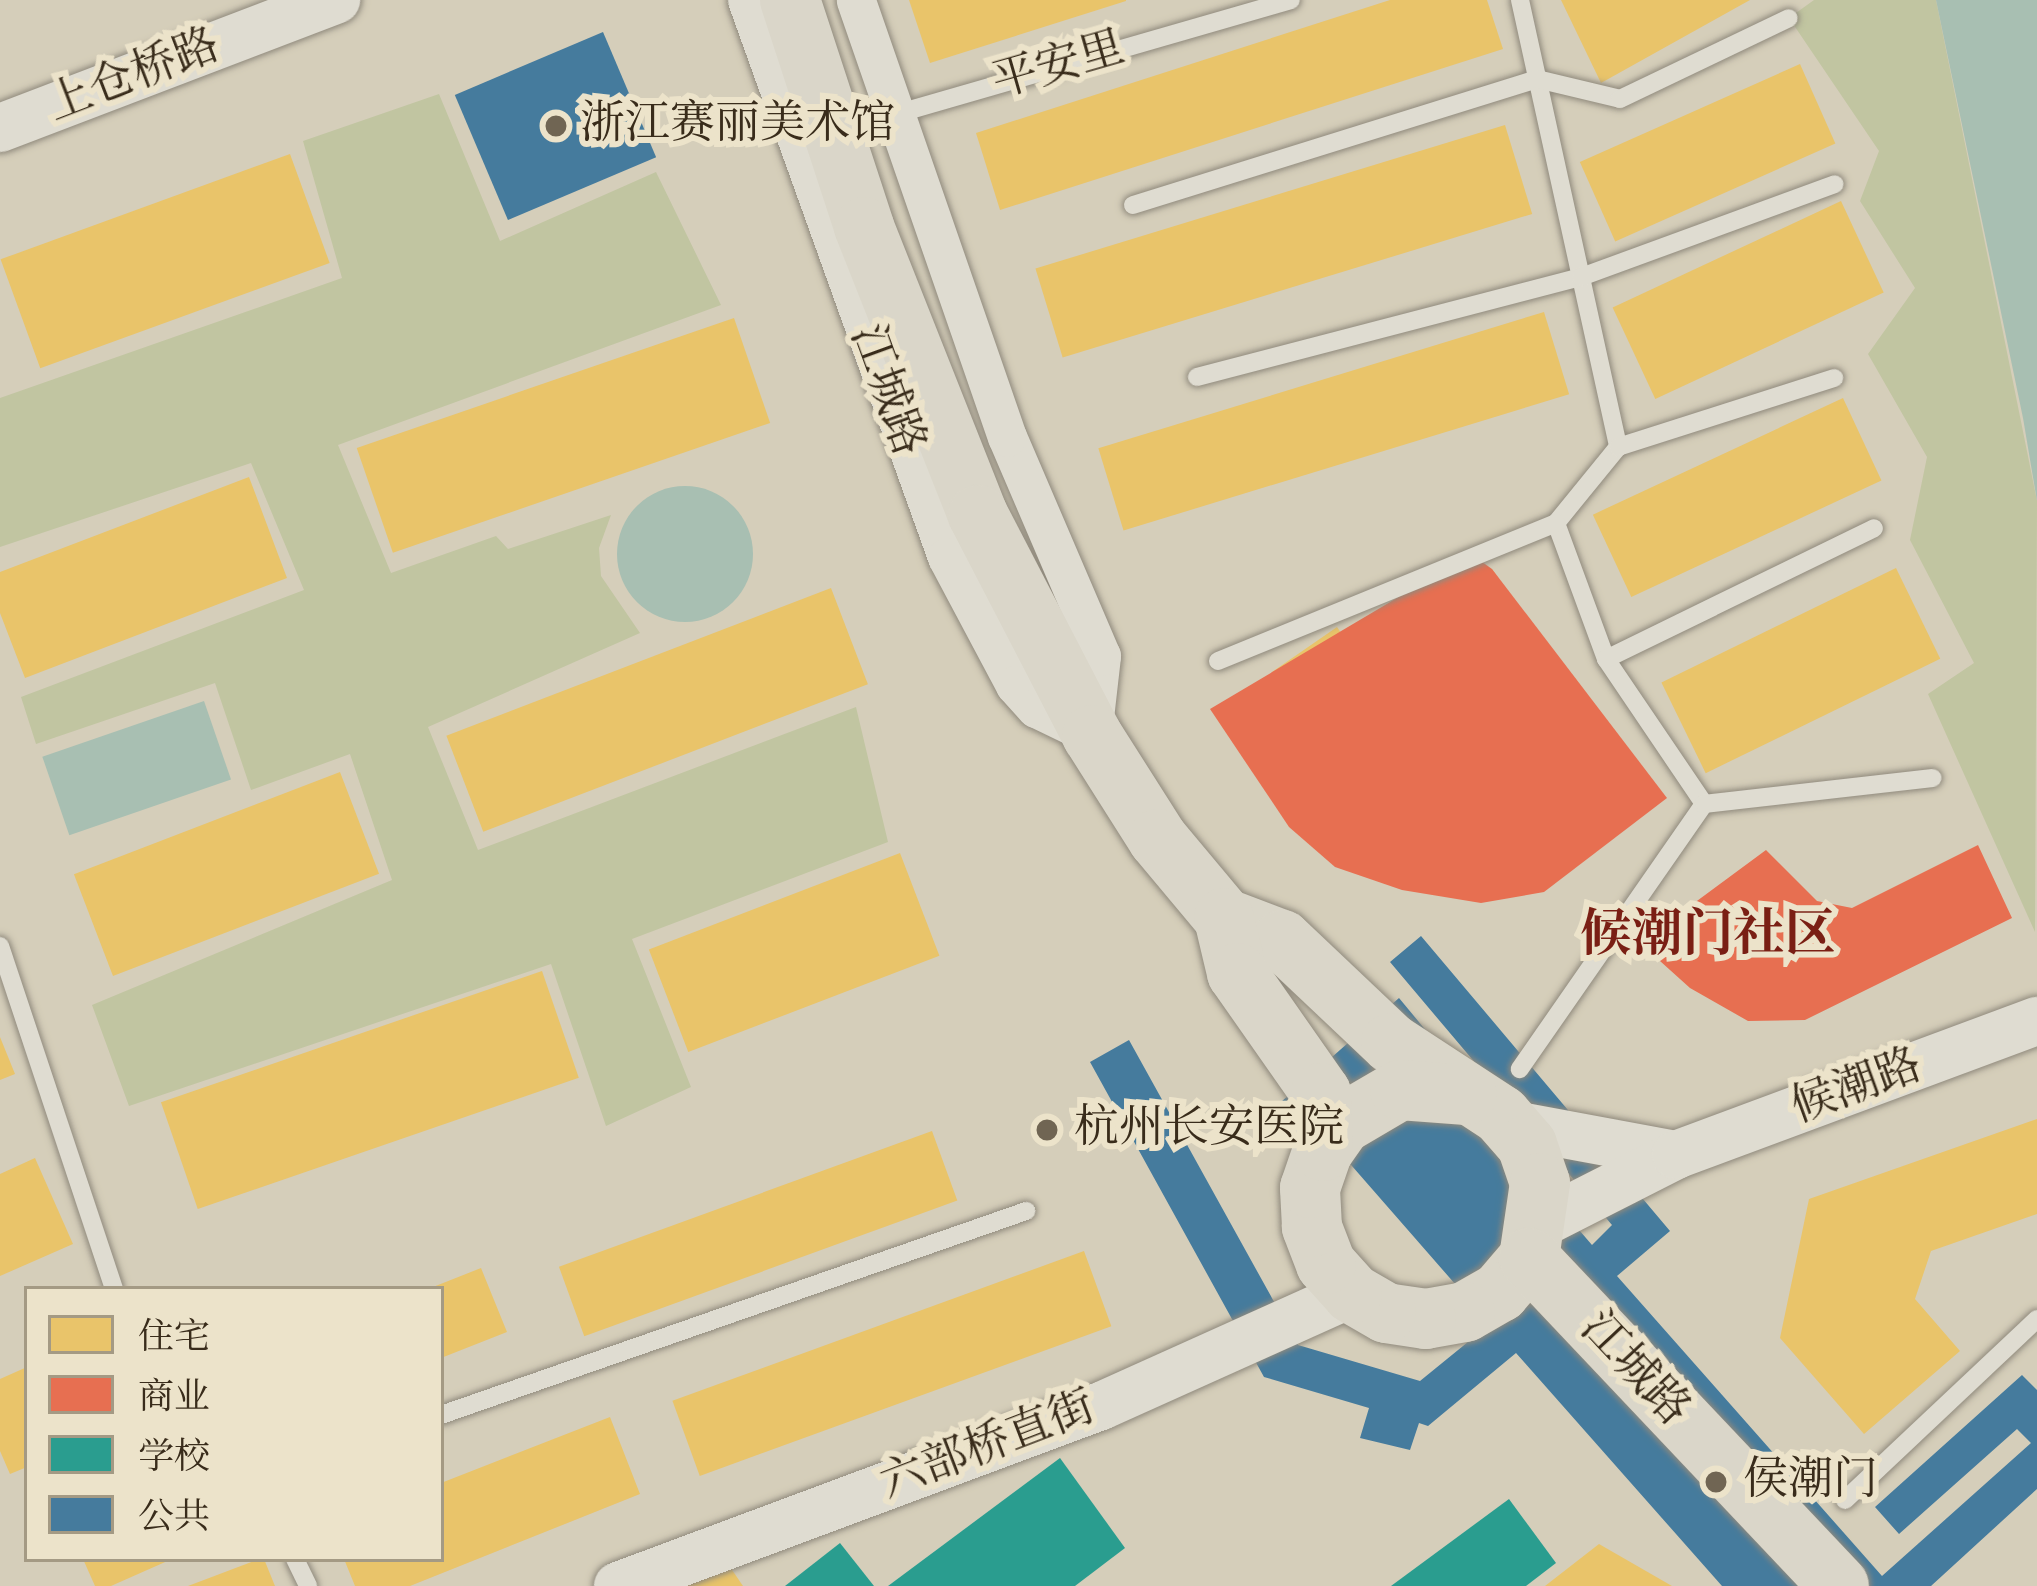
<!DOCTYPE html>
<meta charset="utf-8">
<style>
body{margin:0}
#map{position:relative;width:2037px;height:1586px;overflow:hidden;background:#d5ceba;font-family:"Old Standard TT","Noto Serif SC",serif}
div>[style]{position:absolute}
[style*='--x']{left:calc(var(--x)*1px);top:calc(var(--y)*1px);width:calc(var(--w)*1px);rotate:calc(var(--a)*1deg)}
.green>*{inset:0;background:#c1c5a1}
.water>*{inset:0;background:#a8bfb2;transform-origin:0 0}
.round{border-radius:50%}
.homes>*{inset:0;background:#e9c46a;transform-origin:0 0}
.shops>*{inset:0;background:#e76f51}
.schools>*{inset:0;background:#2a9d8f}
.public>*{inset:0;background:#457b9d;transform-origin:0 0}
.roads{filter:drop-shadow(0 0 3px #908a7d) drop-shadow(0 0 3px #908a7d)}
.service>*{height:18px;margin:-9px;padding:0 9px;transform-origin:9px;border-radius:9px;background:#dfdcd1}
.minor>*{height:39px;margin:-19.5px;padding:0 19.5px;transform-origin:19.5px;border-radius:19.5px;background:#dfdcd1}
.tertiary>*{height:48px;margin:-24px;padding:0 24px;transform-origin:24px;border-radius:24px;background:#dfdcd1}
.primary>*{height:60px;margin:-30px;padding:0 30px;transform-origin:30px;border-radius:30px;background:#dad6c9}
.dots>*{width:33px;height:33px;translate:-50% -50%;box-sizing:border-box;border:6px solid #ece3ca;border-radius:50%}
span{translate:-50% -50%;white-space:nowrap;text-align:center;line-height:1.15;-webkit-text-stroke:12px #ece3ca;paint-order:stroke}
.street-label{font-size:45px;color:#392c1b}
.poi-label{font-size:45px;color:#392c1b}
.left{translate:0 -50%;text-align:left}
.quarter-label{font-size:51px;color:#7a1f14;font-weight:700}
.legend{position:absolute;left:24px;top:1286px;width:420px;height:276px;box-sizing:border-box;background:#ece3ca;border:3px solid #a49a84;margin:0;padding:15px 21px;list-style:none;font-size:36px;color:#392c1b}
.legend li{display:flex;align-items:center;gap:24px;height:60px}
.legend b{width:60px;border:3px solid #a49a84}
</style>
<div id="map">
<div class="green">
<div style="clip-path:polygon(1814px 0,1936px 0,2037px 501px,2035px 932px,1928px 694px,1974px 663px,1910px 540px,1927px 457px,1868px 354px,1915px 288px,1860px 201px,1879px 151px,1789px 18px)"></div>
<div style="clip-path:polygon(439px 94px,500px 241px,656px 172px,721px 305px,338px 445px,391px 573px,496px 536px,508px 549px,611px 515px,599px 548px,601px 576px,640px 633px,428px 727px,478px 850px,856px 707px,888px 842px,632px 939px,691px 1087px,606px 1126px,551px 964px,129px 1106px,92px 1005px,392px 880px,350px 754px,251px 790px,215px 683px,36px 744px,21px 697px,304px 590px,251px 463px,0 547px,0 398px,342px 278px,303px 141px)"></div>
</div>
<div class="water">
<div style="clip-path:polygon(1936px 0,2037px 0,2037px 501px,2023px 418px)"></div>
<div class="round" style="left:617px;top:486px;width:136px;height:136px"></div>
<div style="left:204px;top:701px;width:83px;height:171px;rotate:71deg"></div>
</div>
<div class="homes">
<div style="clip-path:polygon(909px 0,1126px 0,1126px 1px,930px 63px)"></div>
<div style="clip-path:polygon(1390px 0,1487px 0,1503px 49px,1000px 210px,976px 133px)"></div>
<div style="clip-path:polygon(1561px 0,1750px 0,1601px 83px)"></div>
<div style="left:1800px;top:64px;width:87px;height:241px;rotate:66deg"></div>
<div style="left:1505px;top:125px;width:93px;height:491px;rotate:73deg"></div>
<div style="left:290px;top:154px;width:116px;height:308px;rotate:70deg"></div>
<div style="left:1841px;top:201px;width:101px;height:252px;rotate:65deg"></div>
<div style="left:1544px;top:312px;width:86px;height:466px;rotate:73deg"></div>
<div style="left:734px;top:318px;width:111px;height:399px;rotate:71deg"></div>
<div style="left:1843px;top:398px;width:91px;height:276px;rotate:65deg"></div>
<div style="clip-path:polygon(249px 477px,287px 578px,25px 678px,0 613px,0 572px)"></div>
<div style="left:1896px;top:568px;width:101px;height:261px;rotate:64deg"></div>
<div style="clip-path:polygon(1492px 569px,1542px 643px,1475px 687px,1455px 657px,1392px 699px,1378px 679px,1308px 726px,1272px 672px,1337px 627px,1350px 646px,1418px 601px,1427px 613px)"></div>
<div style="left:831px;top:588px;width:103px;height:412px;rotate:69deg"></div>
<div style="left:1575px;top:678px;width:112px;height:218px;rotate:54deg"></div>
<div style="left:340px;top:772px;width:109px;height:285px;rotate:69deg"></div>
<div style="left:900px;top:853px;width:110px;height:269px;rotate:69deg"></div>
<div style="left:542px;top:971px;width:113px;height:403px;rotate:71deg"></div>
<div style="clip-path:polygon(0 1037px,15px 1074px,0 1080px)"></div>
<div style="clip-path:polygon(2037px 1119px,2037px 1214px,1931px 1251px,1915px 1299px,1960px 1351px,1864px 1434px,1780px 1338px,1809px 1199px)"></div>
<div style="left:932px;top:1131px;width:74px;height:397px;rotate:70deg"></div>
<div style="clip-path:polygon(35px 1158px,73px 1244px,0 1276px,0 1174px)"></div>
<div style="left:1084px;top:1251px;width:80px;height:438px;rotate:70deg"></div>
<div style="clip-path:polygon(481px 1268px,507px 1332px,441px 1358px,441px 1289px,428px 1289px)"></div>
<div style="clip-path:polygon(27px 1367px,27px 1467px,10px 1474px,0 1451px,0 1379px)"></div>
<div style="clip-path:polygon(610px 1417px,640px 1494px,410px 1586px,355px 1586px,344px 1559px,441px 1559px,441px 1483px)"></div>
<div style="clip-path:polygon(1599px 1544px,1672px 1586px,1545px 1586px)"></div>
<div style="clip-path:polygon(83px 1559px,172px 1559px,111px 1586px,95px 1586px)"></div>
<div style="clip-path:polygon(264px 1559px,275px 1586px,188px 1586px,259px 1559px)"></div>
<div style="clip-path:polygon(728px 1564px,743px 1586px,675px 1586px)"></div>
</div>
<div class="shops">
<div style="clip-path:polygon(1471px 554px,1492px 569px,1667px 798px,1544px 892px,1481px 903px,1402px 890px,1335px 867px,1289px 827px,1210px 709px)"></div>
<div style="clip-path:polygon(1978px 845px,2012px 918px,1805px 1020px,1748px 1021px,1690px 988px,1640px 943px,1766px 850px,1817px 901px,1852px 908px)"></div>
</div>
<div class="schools">
<div style="clip-path:polygon(1060px 1458px,1125px 1548px,1075px 1586px,888px 1586px)"></div>
<div style="clip-path:polygon(1509px 1499px,1556px 1563px,1526px 1586px,1391px 1586px)"></div>
<div style="clip-path:polygon(840px 1543px,874px 1586px,785px 1586px)"></div>
</div>
<div class="public">
<div style="left:603px;top:32px;width:136px;height:161px;rotate:67deg"></div>
<div style="clip-path:polygon(1421px 936px,1670px 1231px,1617px 1276px,1882px 1576px,2031px 1443px,2017px 1429px,1899px 1534px,1875px 1507px,2022px 1375px,2037px 1390px,2037px 1489px,1931px 1586px,1722px 1586px,1516px 1353px,1428px 1426px,1419px 1423px,1410px 1450px,1360px 1438px,1369px 1408px,1264px 1377px,1090px 1062px,1129px 1040px,1298px 1345px,1420px 1381px,1490px 1324px,1345px 1158px,1334px 1166px,1281px 1102px,1399px 998px,1452px 1062px,1442px 1071px,1592px 1245px,1612px 1225px,1390px 962px)"></div>
</div>
<div class="roads">
<div class="service">
<div style="--x:1520;--y:0;--w:458;--a:77.6"></div>
<div style="--x:1618;--y:447;--w:98;--a:129.2"></div>
<div style="--x:1556;--y:523;--w:145;--a:69.8"></div>
<div style="--x:1606;--y:659;--w:175;--a:55.9"></div>
<div style="--x:1704;--y:804;--w:323;--a:124.8"></div>
<div style="--x:896;--y:114;--w:411;--a:-16.1"></div>
<div style="--x:1133;--y:205;--w:423;--a:-17.3"></div>
<div style="--x:1537;--y:79;--w:85;--a:13.5"></div>
<div style="--x:1620;--y:99;--w:187;--a:-25.6"></div>
<div style="--x:1197;--y:377;--w:397;--a:-14.6"></div>
<div style="--x:1581;--y:277;--w:270;--a:-20.1"></div>
<div style="--x:1618;--y:447;--w:227;--a:-17.7"></div>
<div style="--x:1606;--y:659;--w:298;--a:-26"></div>
<div style="--x:1218;--y:661;--w:365;--a:-22.2"></div>
<div style="--x:1704;--y:804;--w:230;--a:-6.5"></div>
<div style="--x:0;--y:946;--w:361;--a:71.6"></div>
<div style="--x:441;--y:1415;--w:620;--a:-19.22"></div>
<div style="--x:1845;--y:1500;--w:264;--a:-43.3"></div>
<div style="--x:295;--y:1559;--w:30;--a:64"></div>
</div>
<div class="minor">
<div style="--x:747;--y:0;--w:592;--a:70.25"></div>
<div style="--x:947;--y:557;--w:145;--a:62"></div>
<div style="--x:1015;--y:685;--w:31;--a:48"></div>
<div style="--x:1036;--y:708;--w:62;--a:25.7"></div>
<div style="--x:1092;--y:735;--w:80;--a:-83.5"></div>
<div style="--x:1101;--y:656;--w:238;--a:-113.2"></div>
<div style="--x:1007;--y:437;--w:462;--a:-109.1"></div>
</div>
<div class="tertiary">
<div style="--x:0;--y:128;--w:360;--a:-20.9"></div>
<div style="--x:1509;--y:1124;--w:170;--a:10.5"></div>
<div style="--x:1676;--y:1155;--w:153;--a:153.1"></div>
<div style="--x:1676;--y:1155;--w:385;--a:-20.4"></div>
<div style="--x:618;--y:1586;--w:515;--a:-20.44"></div>
<div style="--x:1101;--y:1406;--w:275;--a:-24.2"></div>
</div>
<div class="primary">
<div style="--x:790;--y:0;--w:239;--a:71.9"></div>
<div style="--x:864;--y:227;--w:310;--a:68.4"></div>
<div style="--x:978;--y:515;--w:248;--a:62.6"></div>
<div style="--x:1092;--y:735;--w:123;--a:57.6"></div>
<div style="--x:1158;--y:839;--w:103;--a:50.1"></div>
<div style="--x:1224;--y:918;--w:62;--a:20.8"></div>
<div style="--x:1282;--y:940;--w:150;--a:43.4"></div>
<div style="--x:1391;--y:1043;--w:131;--a:33.2"></div>
<div style="--x:1501;--y:1115;--w:40;--a:49"></div>
<div style="--x:1527;--y:1145;--w:40;--a:71.1"></div>
<div style="--x:1540;--y:1183;--w:76;--a:98.3"></div>
<div style="--x:1529;--y:1258;--w:45;--a:130.5"></div>
<div style="--x:1500;--y:1292;--w:40;--a:150.3"></div>
<div style="--x:1465;--y:1312;--w:40;--a:170"></div>
<div style="--x:1426;--y:1319;--w:40;--a:-171.5"></div>
<div style="--x:1386;--y:1313;--w:39;--a:-150"></div>
<div style="--x:1352;--y:1293;--w:39;--a:-132"></div>
<div style="--x:1326;--y:1264;--w:40;--a:-111"></div>
<div style="--x:1312;--y:1227;--w:39;--a:-93"></div>
<div style="--x:1310;--y:1188;--w:39;--a:-71"></div>
<div style="--x:1323;--y:1151;--w:33;--a:-55"></div>
<div style="--x:1342;--y:1124;--w:67;--a:-30.4"></div>
<div style="--x:1400;--y:1090;--w:67;--a:4.3"></div>
<div style="--x:1224;--y:918;--w:57;--a:76.7"></div>
<div style="--x:1237;--y:973;--w:146;--a:55"></div>
<div style="--x:1321;--y:1093;--w:58;--a:88"></div>
<div style="--x:1529;--y:1258;--w:451;--a:46.6"></div>
</div>
</div>
<div class="dots">
<div style="left:556px;top:126px;background:#706553"></div>
<div style="left:1047px;top:1130px;background:#706553"></div>
<div style="left:1716px;top:1482px;background:#706553"></div>
</div>
<div class="street-label">
<span style="left:1059px;top:67px;rotate:-16deg">平安里</span>
<span style="left:134px;top:77px;rotate:-21deg">上仓桥路</span>
<span style="left:886px;top:391px;rotate:70deg">江城路</span>
<span style="left:1857px;top:1088px;rotate:-20deg">候潮路</span>
<span style="left:1634px;top:1370px;rotate:47deg">江城路</span>
<span style="left:988px;top:1447px;rotate:-21deg">六部桥直街</span>
</div>
<div class="poi-label">
<span class="left" style="left:580px;top:126px">浙江赛丽美术馆</span>
<span class="left" style="left:1074px;top:1130px">杭州长安医院</span>
<span class="left" style="left:1743px;top:1482px">侯潮门</span>
</div>
<div class="quarter-label">
<span style="left:1708px;top:937px">候潮门社区</span>
</div>
<ul class="legend">
<li><b style="height:33px;background:#e9c46a"></b>住宅</li>
<li><b style="height:33px;background:#e76f51"></b>商业</li>
<li><b style="height:33px;background:#2a9d8f"></b>学校</li>
<li><b style="height:33px;background:#457b9d"></b>公共</li>
</ul>
</div>
